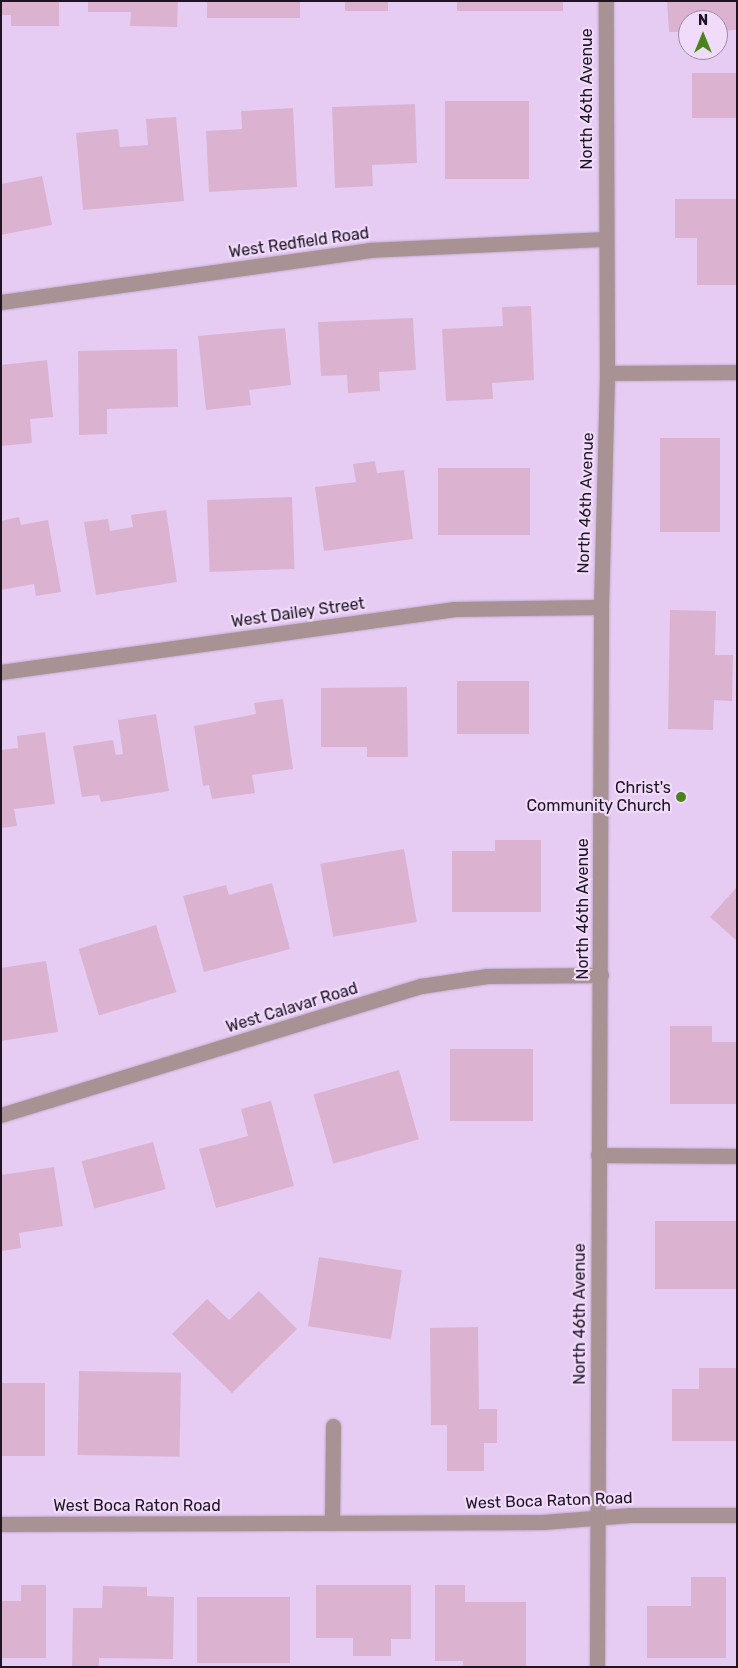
<!DOCTYPE html>
<style>
body{margin:0}
#map{position:relative;width:738px;height:1668px;overflow:hidden;background:#e6ccf3;font-family:Rubik,sans-serif}
div>[style]{position:absolute}
[style*='--x']{left:calc(var(--x)*1px);top:calc(var(--y)*1px);width:calc(var(--w)*1px);rotate:calc(var(--a)*1deg)}
.building>*{inset:0;background:#dbb3d1;transform-origin:0 0}
.roads{filter:drop-shadow(0 0 1px #c2abcd) drop-shadow(0 0 1px #c2abcd)}
.minor>*{height:15px;margin:-7.5px;padding:0 7.5px;transform-origin:7.5px;border-radius:7.5px;background:#a99293}
.dots>*{width:14px;height:14px;translate:-50% -50%;box-sizing:border-box;border:2px solid #f0dbfb;border-radius:50%}
span{translate:-50% -50%;white-space:nowrap;text-align:center;line-height:1.15;-webkit-text-stroke:4.5px #f0dbfb;paint-order:stroke}
.street-label{font-size:16px;color:#1e1422}
.poi-label{font-size:16px;color:#1e1422}
.right{translate:-100% -50%;text-align:right}
.frame{position:absolute;inset:0;border:2px solid #1e1422;pointer-events:none}
.north{position:absolute;left:678px;top:10px;width:50px;height:50px;box-sizing:border-box;background:#f0dbfb;border:1px solid #9c8ba4;border-radius:50%;rotate:0deg;font-size:14px;font-weight:700;line-height:20px;text-align:center;color:#1e1422}
.north::after{content:'';display:block;margin:auto;width:18px;height:22px;background:#4a821b;clip-path:polygon(50% 0,100% 100%,50% 72%,0 100%)}
</style>
<div id="map">
<div class="building">
<div style="clip-path:polygon(1px 1px,59px 1px,59px 26px,11px 26px,11px 15px,1px 15px)"></div>
<div style="clip-path:polygon(88px 1px,178px 1px,177px 27px,130px 26px,131px 12px,88px 12px)"></div>
<div style="left:207px;top:1px;width:93px;height:17px"></div>
<div style="left:345px;top:1px;width:43px;height:10px"></div>
<div style="left:457px;top:1px;width:106px;height:10px"></div>
<div style="clip-path:polygon(667px 1px,737px 1px,737px 30px,718px 31px,718px 20px,688px 20px,688px 32px,669px 32px)"></div>
<div style="left:692px;top:73px;width:45px;height:45px"></div>
<div style="left:445px;top:101px;width:84px;height:78px"></div>
<div style="clip-path:polygon(415px 104px,417px 163px,372px 165px,373px 186px,335px 188px,332px 107px)"></div>
<div style="clip-path:polygon(293px 108px,297px 187px,209px 192px,206px 131px,242px 129px,241px 111px)"></div>
<div style="clip-path:polygon(176px 117px,184px 201px,83px 210px,76px 133px,118px 129px,120px 147px,148px 145px,146px 119px)"></div>
<div style="clip-path:polygon(42px 176px,52px 225px,1px 235px,1px 184px)"></div>
<div style="clip-path:polygon(675px 199px,737px 199px,737px 285px,697px 285px,697px 238px,675px 238px)"></div>
<div style="clip-path:polygon(531px 306px,534px 380px,492px 383px,493px 399px,446px 401px,442px 329px,503px 326px,502px 307px)"></div>
<div style="clip-path:polygon(413px 318px,416px 370px,379px 372px,380px 391px,348px 393px,347px 375px,321px 376px,318px 322px)"></div>
<div style="clip-path:polygon(285px 328px,291px 385px,249px 390px,251px 405px,206px 410px,198px 336px)"></div>
<div style="clip-path:polygon(177px 349px,178px 407px,107px 409px,107px 434px,79px 435px,78px 351px)"></div>
<div style="clip-path:polygon(47px 360px,53px 417px,30px 419px,32px 443px,1px 446px,1px 365px)"></div>
<div style="left:660px;top:438px;width:60px;height:94px"></div>
<div style="clip-path:polygon(375px 461px,377px 473px,404px 470px,413px 539px,324px 551px,315px 487px,356px 482px,353px 464px)"></div>
<div style="left:438px;top:468px;width:92px;height:67px"></div>
<div style="left:292px;top:497px;width:72px;height:85px;rotate:88deg"></div>
<div style="clip-path:polygon(166px 510px,177px 582px,96px 595px,84px 522px,108px 519px,110px 531px,133px 527px,131px 515px)"></div>
<div style="clip-path:polygon(19px 517px,21px 525px,48px 520px,61px 592px,36px 596px,34px 584px,1px 590px,1px 521px)"></div>
<div style="clip-path:polygon(670px 610px,716px 611px,715px 655px,733px 655px,732px 701px,714px 700px,713px 730px,668px 729px)"></div>
<div style="left:457px;top:681px;width:72px;height:53px"></div>
<div style="clip-path:polygon(407px 687px,408px 757px,367px 757px,367px 747px,321px 747px,321px 688px)"></div>
<div style="clip-path:polygon(283px 699px,293px 769px,252px 775px,255px 793px,212px 799px,209px 785px,203px 786px,194px 726px,256px 714px,254px 703px)"></div>
<div style="clip-path:polygon(156px 714px,169px 791px,101px 802px,99px 795px,82px 797px,73px 746px,113px 740px,116px 755px,123px 754px,118px 720px)"></div>
<div style="clip-path:polygon(45px 732px,55px 804px,14px 809px,17px 826px,1px 828px,1px 750px,18px 748px,17px 736px)"></div>
<div style="clip-path:polygon(495px 840px,541px 840px,541px 912px,452px 912px,452px 851px,495px 851px)"></div>
<div style="left:404px;top:849px;width:74px;height:85px;rotate:80deg"></div>
<div style="clip-path:polygon(272px 883px,290px 949px,204px 972px,183px 896px,226px 885px,229px 895px)"></div>
<div style="clip-path:polygon(737px 887px,737px 941px,710px 917px)"></div>
<div style="left:156px;top:925px;width:70px;height:81px;rotate:73deg"></div>
<div style="clip-path:polygon(46px 961px,58px 1032px,1px 1041px,1px 968px)"></div>
<div style="clip-path:polygon(670px 1026px,712px 1026px,712px 1042px,736px 1042px,737px 1104px,670px 1104px)"></div>
<div style="left:450px;top:1049px;width:83px;height:72px"></div>
<div style="left:399px;top:1070px;width:72px;height:89px;rotate:74deg"></div>
<div style="clip-path:polygon(271px 1101px,294px 1186px,216px 1208px,199px 1149px,248px 1136px,241px 1109px)"></div>
<div style="left:153px;top:1142px;width:49px;height:74px;rotate:75deg"></div>
<div style="clip-path:polygon(54px 1167px,63px 1226px,19px 1233px,21px 1248px,1px 1251px,1px 1175px)"></div>
<div style="left:655px;top:1221px;width:82px;height:68px"></div>
<div style="left:319px;top:1257px;width:84px;height:70px;rotate:9deg"></div>
<div style="clip-path:polygon(259px 1291px,297px 1329px,232px 1393px,172px 1334px,207px 1299px,229px 1320px)"></div>
<div style="clip-path:polygon(478px 1327px,479px 1409px,497px 1409px,497px 1443px,484px 1443px,484px 1471px,447px 1471px,447px 1425px,431px 1425px,430px 1328px)"></div>
<div style="clip-path:polygon(699px 1368px,737px 1368px,737px 1441px,672px 1441px,672px 1389px,699px 1389px)"></div>
<div style="left:79px;top:1371px;width:102px;height:84px;rotate:1deg"></div>
<div style="left:1px;top:1383px;width:44px;height:73px"></div>
<div style="clip-path:polygon(691px 1577px,726px 1577px,726px 1658px,647px 1658px,647px 1606px,691px 1606px)"></div>
<div style="clip-path:polygon(21px 1585px,46px 1585px,46px 1658px,1px 1658px,1px 1601px,21px 1601px)"></div>
<div style="clip-path:polygon(316px 1585px,411px 1585px,411px 1639px,391px 1639px,391px 1656px,353px 1656px,353px 1638px,316px 1638px)"></div>
<div style="clip-path:polygon(435px 1585px,465px 1585px,465px 1602px,526px 1602px,526px 1667px,463px 1667px,463px 1661px,435px 1661px)"></div>
<div style="clip-path:polygon(103px 1586px,147px 1587px,147px 1596px,174px 1597px,173px 1659px,99px 1658px,99px 1667px,72px 1667px,73px 1608px,102px 1608px)"></div>
<div style="left:197px;top:1597px;width:93px;height:66px"></div>
</div>
<div class="roads">
<div class="minor">
<div style="--x:1;--y:302;--w:373;--a:-8"></div>
<div style="--x:370;--y:250;--w:234;--a:-2.7"></div>
<div style="--x:607;--y:373;--w:130;--a:-0.4"></div>
<div style="--x:1;--y:672;--w:458;--a:-7.9"></div>
<div style="--x:455;--y:609;--w:146;--a:-0.8"></div>
<div style="--x:1;--y:1115;--w:439;--a:-17.1"></div>
<div style="--x:421;--y:986;--w:67;--a:-8.6"></div>
<div style="--x:487;--y:976;--w:114;--a:-0.5"></div>
<div style="--x:598;--y:1155;--w:139;--a:0.4"></div>
<div style="--x:332;--y:1523;--w:97;--a:-89.4"></div>
<div style="--x:1;--y:1524;--w:542;--a:-0.21"></div>
<div style="--x:543;--y:1522;--w:87;--a:-4.6"></div>
<div style="--x:630;--y:1515;--w:107;--a:0"></div>
<div style="--x:597;--y:1667;--w:1060;--a:-89.78"></div>
<div style="--x:601;--y:607;--w:234;--a:-88.5"></div>
<div style="--x:607;--y:373;--w:372;--a:-90.2"></div>
</div>
</div>
<div class="dots">
<div style="left:681px;top:797px;background:#4a821b"></div>
</div>
<div class="street-label">
<span style="left:587px;top:99px;rotate:-90deg">North 46th Avenue</span>
<span style="left:299px;top:243px;rotate:-8deg">West Redfield Road</span>
<span style="left:586px;top:503px;rotate:-88deg">North 46th Avenue</span>
<span style="left:298px;top:613px;rotate:-8deg">West Dailey Street</span>
<span style="left:583px;top:909px;rotate:-90deg">North 46th Avenue</span>
<span style="left:292px;top:1008px;rotate:-17deg">West Calavar Road</span>
<span style="left:580px;top:1314px;rotate:-90deg">North 46th Avenue</span>
<span style="left:549px;top:1501px;rotate:-2deg">West Boca Raton Road</span>
<span style="left:137px;top:1506px">West Boca Raton Road</span>
</div>
<div class="poi-label">
<span class="right" style="left:671px;top:797px">Christ's<br>Community Church</span>
</div>
<div class="frame"></div>
<div class="north">N</div>
</div>
